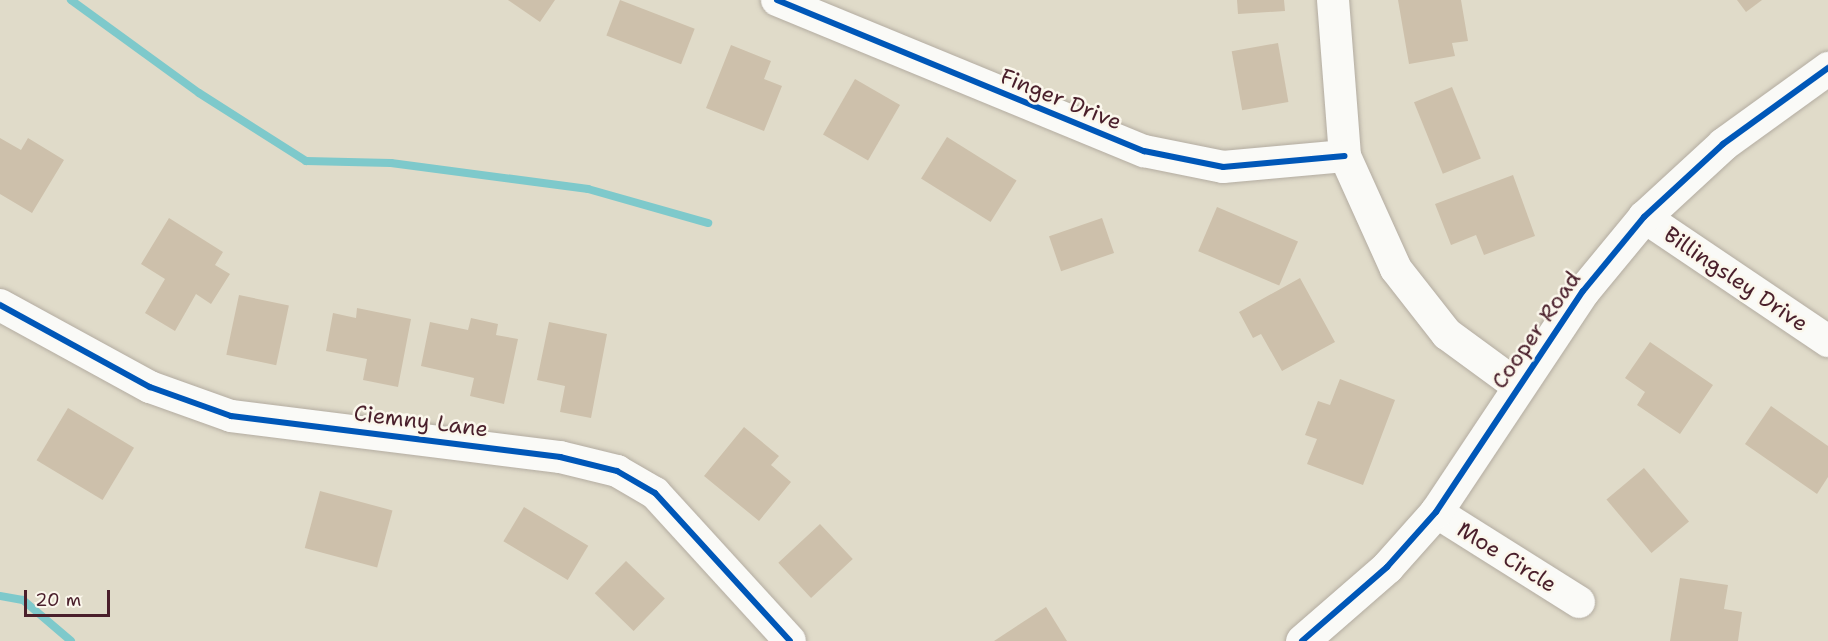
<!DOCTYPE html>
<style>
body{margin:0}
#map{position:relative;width:1828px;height:641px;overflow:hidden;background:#e0dbc9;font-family:"Shantell Sans",sans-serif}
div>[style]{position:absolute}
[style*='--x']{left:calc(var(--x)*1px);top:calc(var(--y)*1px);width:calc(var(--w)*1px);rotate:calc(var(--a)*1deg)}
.stream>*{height:8px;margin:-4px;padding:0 4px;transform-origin:4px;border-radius:4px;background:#7ec9cb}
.building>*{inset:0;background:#cdc0ab;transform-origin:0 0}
.roads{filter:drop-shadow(0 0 2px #b3aca1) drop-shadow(0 0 2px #b3aca1)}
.minor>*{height:32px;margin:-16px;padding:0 16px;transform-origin:16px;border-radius:16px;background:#fafaf7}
.tertiary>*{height:33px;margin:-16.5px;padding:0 16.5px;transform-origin:16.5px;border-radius:16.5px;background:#fafaf7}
.cycleway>*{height:6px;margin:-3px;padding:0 3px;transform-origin:3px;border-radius:3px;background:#0057b8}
span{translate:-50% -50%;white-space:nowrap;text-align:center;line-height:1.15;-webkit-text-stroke:5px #fbf7ec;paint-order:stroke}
.street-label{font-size:22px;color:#4a1f2b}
.scale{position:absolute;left:24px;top:590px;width:86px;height:27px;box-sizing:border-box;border:3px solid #4a1f2b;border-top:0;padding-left:8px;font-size:18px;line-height:21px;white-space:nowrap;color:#4a1f2b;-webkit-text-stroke:4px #fbf7ec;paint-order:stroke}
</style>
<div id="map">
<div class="stream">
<div style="--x:71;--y:0;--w:158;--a:36"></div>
<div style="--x:199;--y:93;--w:127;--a:32.4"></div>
<div style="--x:306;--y:161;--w:85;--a:1.3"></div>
<div style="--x:391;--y:163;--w:199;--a:7.5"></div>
<div style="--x:588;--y:189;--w:125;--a:15.8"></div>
<div style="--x:0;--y:596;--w:23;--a:10"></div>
<div style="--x:23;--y:600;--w:63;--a:40.5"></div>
</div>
<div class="building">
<div style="clip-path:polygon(508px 0,555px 0,540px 22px)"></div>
<div style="left:620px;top:0;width:80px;height:38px;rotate:21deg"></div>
<div style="clip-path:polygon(1237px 0,1284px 0,1285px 11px,1238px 14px)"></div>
<div style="clip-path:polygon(1398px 0,1461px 0,1468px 41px,1452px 43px,1455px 56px,1409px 64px)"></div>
<div style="clip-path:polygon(1737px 0,1762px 0,1746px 12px)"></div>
<div style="left:1278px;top:43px;width:60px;height:47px;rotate:80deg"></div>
<div style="clip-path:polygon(731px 45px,771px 61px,764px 79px,782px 86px,764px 131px,706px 108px)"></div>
<div style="left:855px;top:79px;width:52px;height:64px;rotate:30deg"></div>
<div style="left:1452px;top:87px;width:77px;height:41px;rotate:68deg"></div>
<div style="left:947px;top:137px;width:82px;height:49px;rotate:32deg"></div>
<div style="clip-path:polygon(0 138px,21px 150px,28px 138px,64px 160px,32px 213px,0 194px)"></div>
<div style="clip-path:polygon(1513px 175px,1535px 236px,1484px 255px,1476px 235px,1451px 245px,1435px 204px)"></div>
<div style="left:1217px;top:207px;width:88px;height:48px;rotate:23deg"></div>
<div style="clip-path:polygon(169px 218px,223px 252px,215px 265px,230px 274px,211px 304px,196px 294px,175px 331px,145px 313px,165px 279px,141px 264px)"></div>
<div style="left:1102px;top:218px;width:37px;height:56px;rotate:71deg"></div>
<div style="clip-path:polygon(1300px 278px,1335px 342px,1282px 371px,1261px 334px,1253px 338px,1239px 312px)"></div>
<div style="left:239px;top:295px;width:51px;height:61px;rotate:12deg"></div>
<div style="clip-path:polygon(357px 308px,411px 319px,398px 387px,363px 380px,367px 359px,326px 351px,333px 313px,356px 318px)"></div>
<div style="clip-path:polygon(471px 318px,498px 324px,496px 335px,518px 339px,504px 404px,470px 396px,474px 378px,421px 366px,430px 322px,468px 330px)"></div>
<div style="clip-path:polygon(549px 322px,607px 334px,591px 418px,560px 412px,565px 386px,537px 380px)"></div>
<div style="clip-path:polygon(1650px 342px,1713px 385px,1680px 434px,1637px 405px,1645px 392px,1625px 378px)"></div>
<div style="clip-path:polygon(1340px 379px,1395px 400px,1363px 485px,1307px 464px,1317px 439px,1305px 435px,1318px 401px,1330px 405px)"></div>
<div style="clip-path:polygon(1771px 406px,1828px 446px,1828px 477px,1817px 494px,1745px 444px)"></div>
<div style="left:68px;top:408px;width:77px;height:61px;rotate:31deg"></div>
<div style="clip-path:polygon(744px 427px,779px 456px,771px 465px,791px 482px,759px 521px,704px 476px)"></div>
<div style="left:1644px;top:468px;width:70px;height:49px;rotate:50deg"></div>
<div style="left:320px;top:491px;width:75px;height:59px;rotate:15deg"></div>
<div style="left:524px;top:507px;width:75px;height:40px;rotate:31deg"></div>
<div style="left:820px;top:524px;width:48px;height:57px;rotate:47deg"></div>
<div style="left:626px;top:561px;width:54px;height:45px;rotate:44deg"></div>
<div style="clip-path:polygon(1680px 578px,1728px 585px,1724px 609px,1742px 612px,1738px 641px,1670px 641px)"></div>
<div style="clip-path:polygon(1046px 607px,1067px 641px,994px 641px)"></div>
</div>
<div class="roads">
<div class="minor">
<div style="--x:777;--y:0;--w:397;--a:22.4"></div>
<div style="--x:1144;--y:151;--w:81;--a:11.4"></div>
<div style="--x:1223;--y:167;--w:122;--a:-5.2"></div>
<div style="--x:1333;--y:0;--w:156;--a:85.6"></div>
<div style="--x:1345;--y:156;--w:124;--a:65.7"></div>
<div style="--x:1396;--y:269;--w:83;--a:51.9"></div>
<div style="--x:1447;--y:334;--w:88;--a:36.2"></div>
<div style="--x:1644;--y:217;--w:222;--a:34"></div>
<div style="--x:0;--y:305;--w:171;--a:28.7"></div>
<div style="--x:150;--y:387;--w:86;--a:19.7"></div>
<div style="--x:231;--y:416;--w:332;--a:7.1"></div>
<div style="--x:560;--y:457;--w:59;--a:13.8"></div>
<div style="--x:617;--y:471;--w:44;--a:30.1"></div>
<div style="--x:655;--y:493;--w:200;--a:47.6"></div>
<div style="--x:1436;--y:512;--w:169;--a:32.2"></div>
</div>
<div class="tertiary">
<div style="--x:1302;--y:641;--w:113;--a:-41"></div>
<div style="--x:1387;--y:567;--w:74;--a:-48.3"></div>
<div style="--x:1436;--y:512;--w:265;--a:-56.4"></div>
<div style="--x:1583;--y:291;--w:96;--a:-50.5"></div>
<div style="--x:1644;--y:217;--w:108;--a:-42.7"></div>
<div style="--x:1723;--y:144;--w:130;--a:-35.9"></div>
</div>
</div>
<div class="cycleway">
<div style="--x:777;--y:0;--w:397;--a:22.4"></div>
<div style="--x:1144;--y:151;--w:81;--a:11.4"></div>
<div style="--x:1223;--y:167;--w:122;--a:-5.2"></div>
<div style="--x:0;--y:305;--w:171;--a:28.7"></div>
<div style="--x:150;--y:387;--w:86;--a:19.7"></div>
<div style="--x:231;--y:416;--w:332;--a:7.1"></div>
<div style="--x:560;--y:457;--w:59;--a:13.8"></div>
<div style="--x:617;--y:471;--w:44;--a:30.1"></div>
<div style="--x:655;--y:493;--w:200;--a:47.6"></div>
<div style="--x:1302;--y:641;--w:113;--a:-41"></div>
<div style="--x:1387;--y:567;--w:74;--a:-48.3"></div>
<div style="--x:1436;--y:512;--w:265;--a:-56.4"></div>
<div style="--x:1583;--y:291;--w:96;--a:-50.5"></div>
<div style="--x:1644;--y:217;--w:108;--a:-42.7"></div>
<div style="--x:1723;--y:144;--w:130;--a:-35.9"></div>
</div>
<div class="street-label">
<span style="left:1061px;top:99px;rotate:22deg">Finger Drive</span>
<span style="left:1736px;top:279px;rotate:34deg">Billingsley Drive</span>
<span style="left:1536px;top:330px;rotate:-55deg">Cooper Road</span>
<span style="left:421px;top:421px;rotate:7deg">Ciemny Lane</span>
<span style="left:1507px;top:557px;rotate:32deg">Moe Circle</span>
</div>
<div class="scale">20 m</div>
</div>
